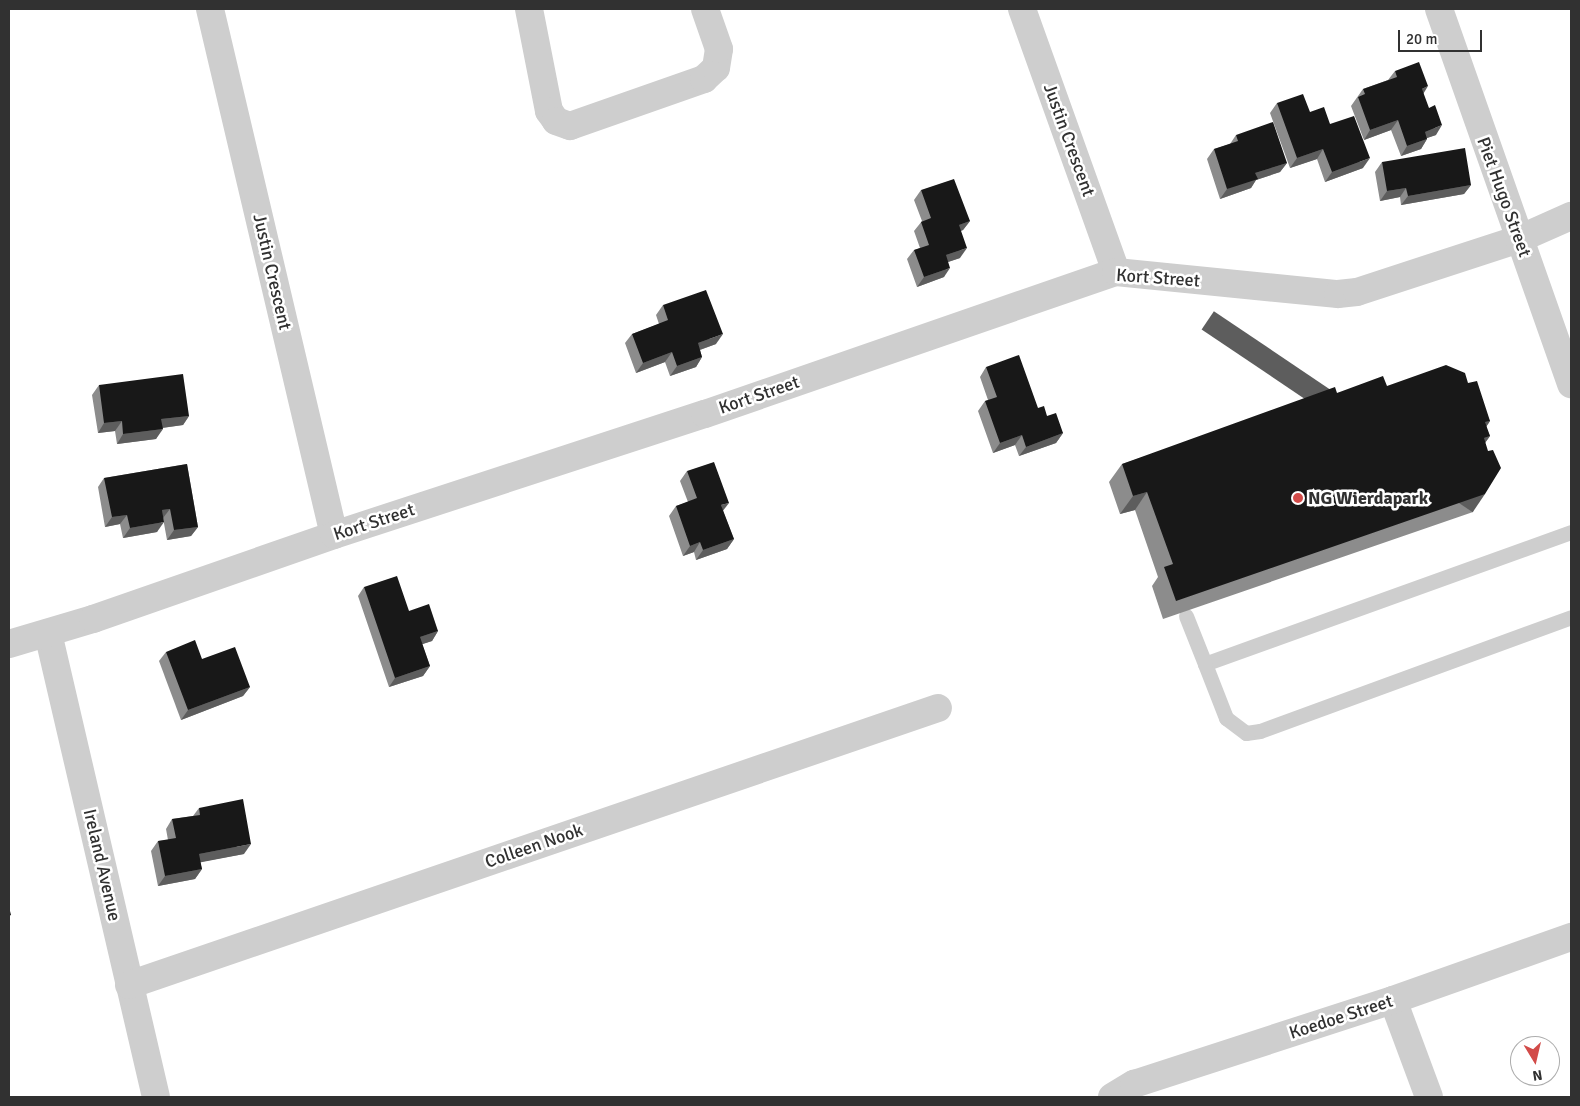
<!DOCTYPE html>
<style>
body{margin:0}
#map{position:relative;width:1580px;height:1106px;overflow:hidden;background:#fff;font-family:Signika,sans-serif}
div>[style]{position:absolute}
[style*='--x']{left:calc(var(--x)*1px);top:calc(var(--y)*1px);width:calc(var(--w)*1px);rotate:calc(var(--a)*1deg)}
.service>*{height:15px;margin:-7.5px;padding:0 7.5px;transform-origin:7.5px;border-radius:7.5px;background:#cecece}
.minor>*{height:28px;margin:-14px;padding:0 14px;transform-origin:14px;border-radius:14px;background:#cecece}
.wall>*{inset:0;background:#8c8c8c}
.shaded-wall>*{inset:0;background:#5d5d5d;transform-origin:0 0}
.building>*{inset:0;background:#181818}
.dots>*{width:14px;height:14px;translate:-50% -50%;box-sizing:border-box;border:2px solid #fff;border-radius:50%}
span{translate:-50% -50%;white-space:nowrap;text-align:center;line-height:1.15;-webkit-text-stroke:5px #fff;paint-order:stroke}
.street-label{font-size:18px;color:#313131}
.poi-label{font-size:18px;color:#313131;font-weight:700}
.left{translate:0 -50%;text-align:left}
.frame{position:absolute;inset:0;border:10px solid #313131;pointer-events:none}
.north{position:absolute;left:1510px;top:1036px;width:50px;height:50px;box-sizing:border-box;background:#fff;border:1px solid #adadad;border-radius:50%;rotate:171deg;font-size:14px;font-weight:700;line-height:20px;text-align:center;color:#313131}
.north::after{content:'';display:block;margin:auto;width:18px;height:22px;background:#d24b49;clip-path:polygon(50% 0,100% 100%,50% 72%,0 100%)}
.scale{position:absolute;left:1398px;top:30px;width:84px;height:22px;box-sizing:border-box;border:2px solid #313131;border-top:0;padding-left:6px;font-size:15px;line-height:18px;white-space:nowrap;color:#313131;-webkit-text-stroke:4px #fff;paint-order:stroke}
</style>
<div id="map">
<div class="service">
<div style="--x:1571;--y:532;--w:389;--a:160.2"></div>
<div style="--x:1205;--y:664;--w:58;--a:68.7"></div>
<div style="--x:1226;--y:718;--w:25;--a:37"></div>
<div style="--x:1246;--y:733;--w:14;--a:-8"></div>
<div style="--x:1260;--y:731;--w:331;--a:-20.1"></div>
<div style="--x:1186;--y:616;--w:52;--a:68.4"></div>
</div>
<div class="minor">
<div style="--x:210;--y:9;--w:540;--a:76.74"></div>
<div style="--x:529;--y:9;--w:104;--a:78.9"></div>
<div style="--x:549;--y:111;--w:12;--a:55"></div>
<div style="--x:556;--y:121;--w:15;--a:20"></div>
<div style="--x:570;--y:126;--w:142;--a:-19.3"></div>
<div style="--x:704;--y:79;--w:16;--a:-43"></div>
<div style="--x:716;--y:68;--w:19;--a:-81"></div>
<div style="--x:719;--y:49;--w:42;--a:-109.3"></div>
<div style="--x:1022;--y:9;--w:279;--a:70.3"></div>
<div style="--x:1439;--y:9;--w:398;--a:70.6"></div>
<div style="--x:48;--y:633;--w:476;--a:76.9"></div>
<div style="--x:9;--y:644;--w:88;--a:-16.6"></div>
<div style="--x:93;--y:619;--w:255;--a:-19.2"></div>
<div style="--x:334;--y:535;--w:390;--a:-18.1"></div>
<div style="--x:705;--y:414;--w:435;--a:-19.1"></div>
<div style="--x:1116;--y:272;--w:223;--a:5.7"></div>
<div style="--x:1338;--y:294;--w:19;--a:-6"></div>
<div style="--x:1357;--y:292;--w:170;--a:-18.1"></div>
<div style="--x:1519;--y:239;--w:57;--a:-23.9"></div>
<div style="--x:129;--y:985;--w:855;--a:-18.9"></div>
<div style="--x:1393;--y:1000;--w:103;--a:69.6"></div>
<div style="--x:1112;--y:1097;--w:26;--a:-31"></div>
<div style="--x:1134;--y:1084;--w:272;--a:-18"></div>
<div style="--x:1393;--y:1000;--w:189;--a:-19.5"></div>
</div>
<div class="wall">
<div style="clip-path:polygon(1395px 71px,1423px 93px,1436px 135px,1427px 138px,1427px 139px,1421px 149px,1401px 156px,1391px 130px,1364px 140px,1351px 106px,1363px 89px,1388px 80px)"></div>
<div style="clip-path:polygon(1277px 103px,1310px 112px,1330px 124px,1363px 168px,1325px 182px,1317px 159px,1290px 168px,1270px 113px)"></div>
<div style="clip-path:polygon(1236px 135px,1287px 163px,1280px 172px,1256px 180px,1251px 188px,1220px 199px,1207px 159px,1214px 149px,1230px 144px)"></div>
<div style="clip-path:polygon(1382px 162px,1471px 185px,1464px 194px,1401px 205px,1400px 197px,1380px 201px,1375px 172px)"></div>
<div style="clip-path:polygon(921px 190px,970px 221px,963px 230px,961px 231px,960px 258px,948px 262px,944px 277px,917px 287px,907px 259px,914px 250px,920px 248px,914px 231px,922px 221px,914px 200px)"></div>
<div style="clip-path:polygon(663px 305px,716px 344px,700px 350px,702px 357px,696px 367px,670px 376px,665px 362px,636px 373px,625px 343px,632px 334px,659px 324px,656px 315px)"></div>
<div style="clip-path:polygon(986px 367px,1047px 416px,1063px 433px,1056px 443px,1019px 456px,1015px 445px,993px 453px,978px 411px,985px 401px,988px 400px,980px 377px)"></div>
<div style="clip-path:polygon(1468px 383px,1490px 421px,1486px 427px,1490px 436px,1485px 443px,1473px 512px,1163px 619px,1152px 586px,1158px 577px,1135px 510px,1120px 514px,1109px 482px,1122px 464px,1337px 393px,1387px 386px)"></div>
<div style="clip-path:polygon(99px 385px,189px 416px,183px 425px,162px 428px,156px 439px,117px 444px,115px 431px,98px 433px,92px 395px)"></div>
<div style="clip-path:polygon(187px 464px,198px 527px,191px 536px,167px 540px,163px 518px,157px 532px,123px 538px,120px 524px,105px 527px,98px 487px,104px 478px)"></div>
<div style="clip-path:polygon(687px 471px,723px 511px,734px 539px,727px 549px,696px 560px,694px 552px,683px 556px,669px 516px,676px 506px,688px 502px,680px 481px)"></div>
<div style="clip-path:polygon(364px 587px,409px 611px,438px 631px,432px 641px,422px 644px,430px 666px,423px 676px,389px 687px,358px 596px)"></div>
<div style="clip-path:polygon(166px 652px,202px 659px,250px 687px,243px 696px,181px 720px,159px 661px)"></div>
<div style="clip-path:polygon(199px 808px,244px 854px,200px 862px,202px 869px,195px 879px,158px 886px,151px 851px,158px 841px,168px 840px,166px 829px,172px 819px,193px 816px)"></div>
</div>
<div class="shaded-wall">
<div style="clip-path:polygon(1428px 86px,1422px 96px,1422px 89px)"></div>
<div style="clip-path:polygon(1398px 120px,1391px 130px,1364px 140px,1370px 130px)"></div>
<div style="clip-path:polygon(1442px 125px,1436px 135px,1418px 141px,1425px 132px)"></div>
<div style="clip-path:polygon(1427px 139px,1421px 149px,1401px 156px,1407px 146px)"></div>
<div style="clip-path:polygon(1323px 149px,1317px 159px,1290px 168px,1297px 158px)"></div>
<div style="clip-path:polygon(1370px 158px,1363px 168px,1325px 182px,1332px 172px)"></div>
<div style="clip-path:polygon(1287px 163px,1280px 172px,1256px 180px,1251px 188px,1220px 199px,1227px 189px,1255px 173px)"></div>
<div style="clip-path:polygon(1471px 185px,1464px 194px,1401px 205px,1408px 196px)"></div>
<div style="clip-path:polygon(1406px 188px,1400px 197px,1380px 201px,1387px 191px)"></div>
<div style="clip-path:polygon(970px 221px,963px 230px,952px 234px,959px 225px)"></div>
<div style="clip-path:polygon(967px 248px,960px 258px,939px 265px,946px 255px)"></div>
<div style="clip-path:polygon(950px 268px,944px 277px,917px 287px,924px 277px)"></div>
<div style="clip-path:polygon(723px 334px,716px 344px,691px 353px,698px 343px)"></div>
<div style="clip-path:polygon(672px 352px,665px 362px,636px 373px,643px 363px)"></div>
<div style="clip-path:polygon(702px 357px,696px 367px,670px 376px,677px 366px)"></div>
<div style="clip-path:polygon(189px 416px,183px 425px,154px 429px,161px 419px)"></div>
<div style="clip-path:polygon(122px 421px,115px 431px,98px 433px,104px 423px)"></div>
<div style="clip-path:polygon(1490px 421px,1478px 439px,1485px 422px)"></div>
<div style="clip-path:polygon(163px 429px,156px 439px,117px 444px,123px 434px)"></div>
<div style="clip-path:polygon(1063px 433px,1056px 443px,1019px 456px,1026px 447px)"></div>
<div style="clip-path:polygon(1022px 435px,1015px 445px,993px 453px,1000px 443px)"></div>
<div style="clip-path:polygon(1490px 436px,1477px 454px,1484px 438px)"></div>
<div style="clip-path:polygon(1147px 492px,1135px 510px,1120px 514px,1133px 496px)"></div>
<div style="left:1485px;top:494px;width:22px;height:327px;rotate:124deg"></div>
<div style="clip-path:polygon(729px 503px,722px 512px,721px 505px)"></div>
<div style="clip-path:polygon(170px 509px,163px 518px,162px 510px)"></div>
<div style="clip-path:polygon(127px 515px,120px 524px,105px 527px,112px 517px)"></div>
<div style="clip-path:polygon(164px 522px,157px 532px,123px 538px,130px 528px)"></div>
<div style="clip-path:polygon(198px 527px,191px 536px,167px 540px,174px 530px)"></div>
<div style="clip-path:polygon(734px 539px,727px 549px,696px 560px,703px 550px)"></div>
<div style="clip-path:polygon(700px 542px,694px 552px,683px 556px,690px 546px)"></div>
<div style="clip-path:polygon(438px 631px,432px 641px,414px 647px,420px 637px)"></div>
<div style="clip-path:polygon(430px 666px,423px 676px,389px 687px,395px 678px)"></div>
<div style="clip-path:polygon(250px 687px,243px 696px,181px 720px,188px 710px)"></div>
<div style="clip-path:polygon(251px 844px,244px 854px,192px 864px,199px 854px)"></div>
<div style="clip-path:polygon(202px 869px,195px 879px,158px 886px,165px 876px)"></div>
</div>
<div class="building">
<div style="clip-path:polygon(1419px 62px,1428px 86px,1422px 89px,1429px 108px,1435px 105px,1442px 125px,1425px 132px,1427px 139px,1407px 146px,1398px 120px,1370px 130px,1358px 97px,1365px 94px,1363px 89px,1397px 77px,1395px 71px)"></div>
<div style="clip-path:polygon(1303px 94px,1310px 112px,1324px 107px,1330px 124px,1354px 116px,1370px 158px,1332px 172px,1323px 149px,1297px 158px,1277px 103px)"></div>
<div style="clip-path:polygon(1273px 122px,1287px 163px,1255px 173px,1258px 179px,1227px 189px,1214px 149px,1238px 141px,1236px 135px)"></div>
<div style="clip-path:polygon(1465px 148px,1471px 185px,1408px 196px,1406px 188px,1387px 191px,1382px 162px)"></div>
<div style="clip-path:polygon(954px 179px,970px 221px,959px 225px,967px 248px,946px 255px,950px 268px,924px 277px,914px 250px,929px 245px,921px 222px,931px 218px,921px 190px)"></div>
<div style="clip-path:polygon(706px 290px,723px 334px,698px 343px,702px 357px,677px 366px,672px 352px,643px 363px,632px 334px,668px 320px,663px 305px)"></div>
<div style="clip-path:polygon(1019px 355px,1038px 408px,1044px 406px,1047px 416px,1056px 413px,1063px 433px,1026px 447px,1022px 435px,1000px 443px,985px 401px,997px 397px,986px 367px)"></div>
<div style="clip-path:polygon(1446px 365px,1465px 373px,1468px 383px,1477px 381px,1490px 421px,1485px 422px,1490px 436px,1484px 438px,1488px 451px,1493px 450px,1501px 468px,1485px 494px,1176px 601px,1164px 567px,1173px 564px,1147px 492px,1133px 496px,1122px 464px,1335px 387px,1337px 393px,1383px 376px,1387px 386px)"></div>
<div style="clip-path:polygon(183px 374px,189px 416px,161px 419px,163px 429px,123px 434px,122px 421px,104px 423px,99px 385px)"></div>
<div style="clip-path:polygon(714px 462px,729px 503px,721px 505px,734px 539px,703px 550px,700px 542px,690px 546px,676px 506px,697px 498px,687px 471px)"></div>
<div style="clip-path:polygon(187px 464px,198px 527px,174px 530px,170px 509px,162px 510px,164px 522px,130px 528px,127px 515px,112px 517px,104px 478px)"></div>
<div style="clip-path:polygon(397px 576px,409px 611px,429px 604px,438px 631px,420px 637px,430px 666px,395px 678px,364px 587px)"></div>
<div style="clip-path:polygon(195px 640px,202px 659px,235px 647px,250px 687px,188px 710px,166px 652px)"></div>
<div style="clip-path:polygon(243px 799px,251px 844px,199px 854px,202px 869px,165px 876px,158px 841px,176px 838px,172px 819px,200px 815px,199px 808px)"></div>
<div style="clip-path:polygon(9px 907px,11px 915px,9px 916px)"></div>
</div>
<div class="dots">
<div style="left:1298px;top:498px;background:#d24b49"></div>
</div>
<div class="street-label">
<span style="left:1069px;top:140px;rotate:70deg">Justin Crescent</span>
<span style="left:1504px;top:197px;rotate:70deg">Piet Hugo Street</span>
<span style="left:272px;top:272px;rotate:77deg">Justin Crescent</span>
<span style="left:1158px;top:278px;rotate:4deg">Kort Street</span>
<span style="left:759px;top:395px;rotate:-19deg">Kort Street</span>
<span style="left:374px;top:522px;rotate:-18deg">Kort Street</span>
<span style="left:534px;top:846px;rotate:-19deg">Colleen Nook</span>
<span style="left:102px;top:865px;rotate:77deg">Ireland Avenue</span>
<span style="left:1341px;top:1017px;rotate:-18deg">Koedoe Street</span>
</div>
<div class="poi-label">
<span class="left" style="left:1308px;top:498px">NG Wierdapark</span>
</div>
<div class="frame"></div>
<div class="north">N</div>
<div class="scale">20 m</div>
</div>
